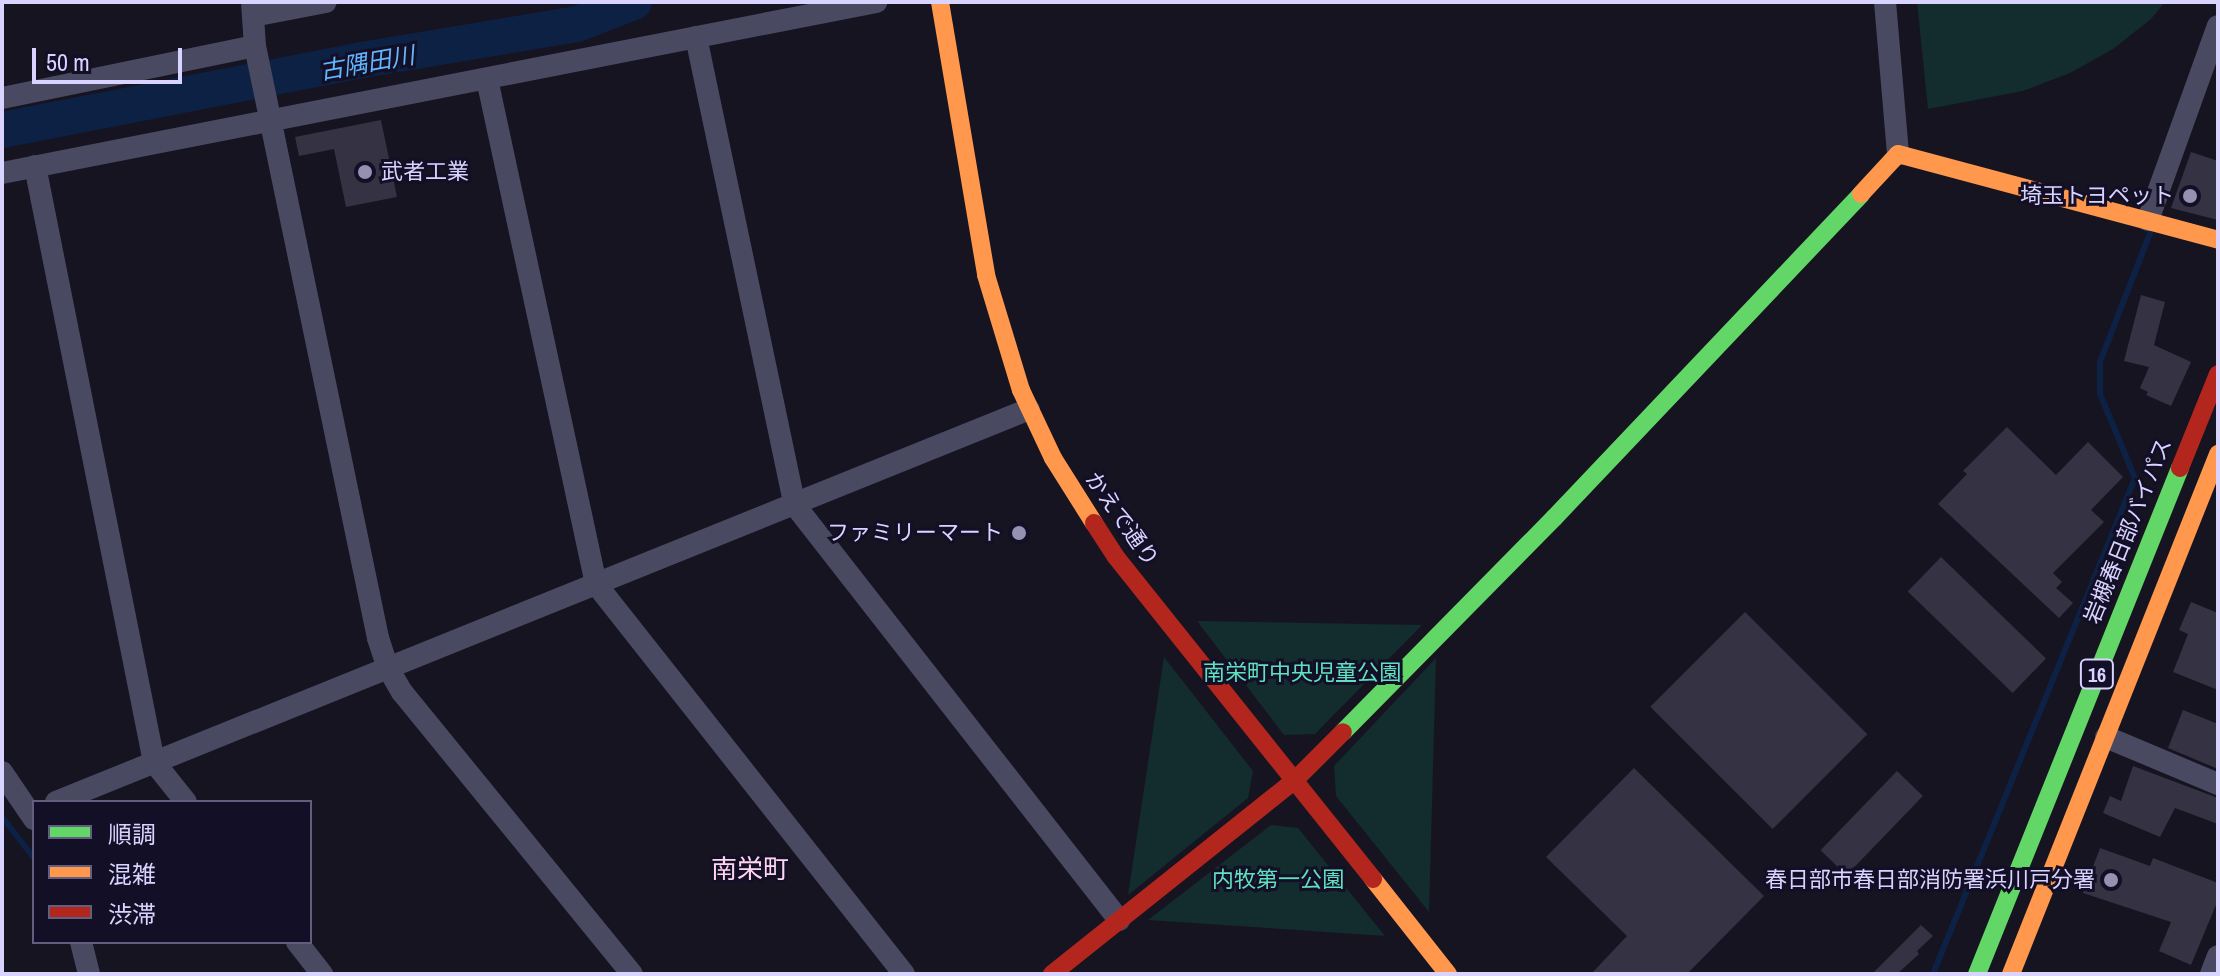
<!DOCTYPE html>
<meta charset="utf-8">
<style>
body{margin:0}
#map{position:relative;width:2220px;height:976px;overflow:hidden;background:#161421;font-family:"Archivo Narrow","Noto Sans JP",sans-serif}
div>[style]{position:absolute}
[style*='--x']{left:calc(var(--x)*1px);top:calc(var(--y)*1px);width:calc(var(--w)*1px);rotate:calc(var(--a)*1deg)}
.green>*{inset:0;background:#132c2d}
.stream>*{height:6px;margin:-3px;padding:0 3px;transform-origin:3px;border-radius:3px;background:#0d2144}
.river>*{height:36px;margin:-18px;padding:0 18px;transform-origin:18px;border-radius:18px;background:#0d2144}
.building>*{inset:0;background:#343243;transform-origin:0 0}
.street>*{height:22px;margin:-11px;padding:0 11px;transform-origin:11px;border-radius:11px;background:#4a4962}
.fast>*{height:18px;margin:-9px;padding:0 9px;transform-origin:9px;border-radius:9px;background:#63d668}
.slow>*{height:18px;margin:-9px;padding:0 9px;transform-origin:9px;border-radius:9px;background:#ff974d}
.jam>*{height:18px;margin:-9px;padding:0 9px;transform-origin:9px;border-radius:9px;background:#b3261e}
.dots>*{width:22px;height:22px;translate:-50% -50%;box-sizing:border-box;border:4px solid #130f26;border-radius:50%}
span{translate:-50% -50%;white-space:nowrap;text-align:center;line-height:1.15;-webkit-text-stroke:6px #130f26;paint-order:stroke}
.shield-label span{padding:2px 6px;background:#130f26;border:2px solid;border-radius:6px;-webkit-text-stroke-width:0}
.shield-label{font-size:20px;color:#d9d4ff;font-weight:700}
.poi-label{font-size:22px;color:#d9d4ff}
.left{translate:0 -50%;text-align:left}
.right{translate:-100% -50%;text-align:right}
.street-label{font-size:22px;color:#d9d4ff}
.park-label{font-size:22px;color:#5fe0c0}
.water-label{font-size:24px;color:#62b6ff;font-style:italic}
.quarter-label{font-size:26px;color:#ffd6f0}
.frame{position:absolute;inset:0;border:4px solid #d9d4ff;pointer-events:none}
.legend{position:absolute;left:32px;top:800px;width:280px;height:144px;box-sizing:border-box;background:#130f26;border:2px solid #625e7d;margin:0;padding:10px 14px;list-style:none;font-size:24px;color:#d9d4ff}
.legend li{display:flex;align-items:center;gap:16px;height:40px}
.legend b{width:40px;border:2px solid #625e7d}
.scale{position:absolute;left:32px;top:48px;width:150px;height:36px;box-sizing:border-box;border:4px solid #d9d4ff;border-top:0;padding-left:10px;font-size:24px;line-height:28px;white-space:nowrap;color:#d9d4ff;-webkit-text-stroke:6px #130f26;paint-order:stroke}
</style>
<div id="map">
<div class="green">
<div style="clip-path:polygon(1917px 2px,2165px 2px,2151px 19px,2113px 49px,2070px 73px,2023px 91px,1928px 109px)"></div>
<div style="clip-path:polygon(1197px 621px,1422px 625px,1315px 734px,1284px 735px)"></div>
<div style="clip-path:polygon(1164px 657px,1253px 771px,1248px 798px,1128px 895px)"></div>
<div style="clip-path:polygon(1436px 658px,1429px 912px,1336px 796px,1334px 766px)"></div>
<div style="clip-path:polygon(1271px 825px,1298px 828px,1385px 936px,1148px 920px)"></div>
</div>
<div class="stream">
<div style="--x:2;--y:817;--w:52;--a:52"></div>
<div style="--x:1933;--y:974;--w:536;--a:-67.84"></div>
<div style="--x:2135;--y:478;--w:91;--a:-112.6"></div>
<div style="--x:2100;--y:394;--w:32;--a:-90"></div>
<div style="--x:2100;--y:362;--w:138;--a:-68.8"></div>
</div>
<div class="river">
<div style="--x:2;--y:130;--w:367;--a:-11"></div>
<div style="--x:362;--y:60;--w:218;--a:-9.5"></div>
<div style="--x:577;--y:24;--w:61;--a:-21.1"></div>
</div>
<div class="building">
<div style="clip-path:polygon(381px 120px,397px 197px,346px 207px,334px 149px,299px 156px,295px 137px)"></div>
<div style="clip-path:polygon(2191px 152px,2218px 161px,2218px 220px,2171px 208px)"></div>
<div style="clip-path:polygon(2141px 295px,2165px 302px,2154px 345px,2191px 362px,2171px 406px,2146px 395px,2148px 392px,2140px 388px,2149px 367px,2124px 361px)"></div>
<div style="clip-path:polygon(2007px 427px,2056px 475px,2088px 442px,2123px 477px,2091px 510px,2104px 522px,2053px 573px,2062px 582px,2056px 588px,2073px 603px,2059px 618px,1938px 504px,1967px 474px,1963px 471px)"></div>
<div style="left:1941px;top:557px;width:146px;height:48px;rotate:44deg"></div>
<div style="clip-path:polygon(2191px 602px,2218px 613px,2218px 690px,2173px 672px,2188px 634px,2179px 630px)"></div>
<div style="left:1745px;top:612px;width:173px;height:134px;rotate:45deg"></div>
<div style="clip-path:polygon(2183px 710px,2218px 724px,2218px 769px,2168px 748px)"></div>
<div style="clip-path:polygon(2133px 766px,2218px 798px,2218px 824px,2175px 808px,2160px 837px,2103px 813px,2110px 796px,2121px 801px)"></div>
<div style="clip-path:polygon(1634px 768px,1764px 896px,1687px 974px,1591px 974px,1627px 936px,1546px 857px)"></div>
<div style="left:1897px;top:771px;width:36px;height:110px;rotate:44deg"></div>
<div style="clip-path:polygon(2100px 848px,2150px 866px,2153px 858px,2218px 883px,2218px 900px,2191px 965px,2159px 951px,2171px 922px,2083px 893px)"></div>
<div style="clip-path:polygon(1921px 925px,1933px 936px,1917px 951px,1919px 954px,1897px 974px,1872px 974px)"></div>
</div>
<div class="street">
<div style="--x:252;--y:2;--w:44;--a:86.1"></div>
<div style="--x:255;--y:46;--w:605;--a:78.26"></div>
<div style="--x:378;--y:638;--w:32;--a:72"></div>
<div style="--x:388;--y:668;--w:28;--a:60"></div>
<div style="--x:402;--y:692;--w:364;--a:50.8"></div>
<div style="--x:1885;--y:2;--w:153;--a:85.1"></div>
<div style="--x:253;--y:16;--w:74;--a:-10.9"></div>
<div style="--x:696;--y:37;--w:477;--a:78.1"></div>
<div style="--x:794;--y:504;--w:528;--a:52"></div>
<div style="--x:487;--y:79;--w:517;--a:77.82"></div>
<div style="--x:596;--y:584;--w:497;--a:51.7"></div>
<div style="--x:2;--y:98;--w:258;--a:-11.6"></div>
<div style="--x:35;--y:166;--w:608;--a:78.71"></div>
<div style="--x:154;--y:762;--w:51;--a:51.3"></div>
<div style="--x:2;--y:173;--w:891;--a:-11.07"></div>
<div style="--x:2148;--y:220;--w:206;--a:-70.2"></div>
<div style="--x:2106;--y:737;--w:121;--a:22.8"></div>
<div style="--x:2;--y:772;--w:57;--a:55.8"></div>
<div style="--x:56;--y:802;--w:1049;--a:-21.99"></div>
<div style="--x:81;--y:942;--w:33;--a:76"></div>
<div style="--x:297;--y:942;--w:41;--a:52"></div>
<div style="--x:2211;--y:974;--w:19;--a:-69"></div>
</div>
<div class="fast">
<div style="--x:1343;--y:732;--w:301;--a:-45.4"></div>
<div style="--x:1554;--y:518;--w:446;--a:-46.5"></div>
<div style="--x:1977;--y:974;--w:545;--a:-68.14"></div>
</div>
<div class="slow">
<div style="--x:940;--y:2;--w:277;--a:80.4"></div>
<div style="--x:986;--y:275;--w:120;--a:73.1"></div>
<div style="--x:1021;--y:390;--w:75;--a:64.8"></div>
<div style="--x:1053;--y:458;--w:77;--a:57.8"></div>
<div style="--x:1861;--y:194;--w:54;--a:-47.2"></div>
<div style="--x:1898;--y:154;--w:331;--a:15"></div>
<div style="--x:1373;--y:879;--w:121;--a:51.7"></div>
<div style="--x:2011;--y:974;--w:560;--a:-68.29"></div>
</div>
<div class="jam">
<div style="--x:2180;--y:468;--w:101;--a:-68"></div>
<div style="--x:1094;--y:523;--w:40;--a:57.1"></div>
<div style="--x:1116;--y:557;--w:412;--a:51.4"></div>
<div style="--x:1052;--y:974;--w:310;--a:-38.6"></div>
<div style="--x:1294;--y:781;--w:69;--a:-45"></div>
</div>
<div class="dots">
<div style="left:365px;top:172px;background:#9591b1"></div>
<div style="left:2190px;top:196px;background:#9591b1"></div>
<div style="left:1019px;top:533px;background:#9591b1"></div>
<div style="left:2111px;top:880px;background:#9591b1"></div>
</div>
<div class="shield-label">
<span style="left:2097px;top:674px">16</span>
</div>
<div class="poi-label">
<span class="left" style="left:381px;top:172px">武者工業</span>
<span class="right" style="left:2174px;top:196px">埼玉トヨペット</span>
<span class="right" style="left:1003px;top:533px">ファミリーマート</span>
<span class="right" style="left:2095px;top:880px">春日部市春日部消防署浜川戸分署</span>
</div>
<div class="street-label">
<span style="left:1122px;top:519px;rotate:55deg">かえで通り</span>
<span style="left:2128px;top:531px;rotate:-68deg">岩槻春日部バイパス</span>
</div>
<div class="park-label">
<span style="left:1302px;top:673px">南栄町中央児童公園</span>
<span style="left:1278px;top:880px">内牧第一公園</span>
</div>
<div class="water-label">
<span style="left:367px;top:63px;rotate:-10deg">古隅田川</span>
</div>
<div class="quarter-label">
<span style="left:750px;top:869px">南栄町</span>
</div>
<div class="frame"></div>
<ul class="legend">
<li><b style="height:10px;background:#63d668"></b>順調</li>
<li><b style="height:10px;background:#ff974d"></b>混雑</li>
<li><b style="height:10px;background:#b3261e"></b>渋滞</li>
</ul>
<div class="scale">50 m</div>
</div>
